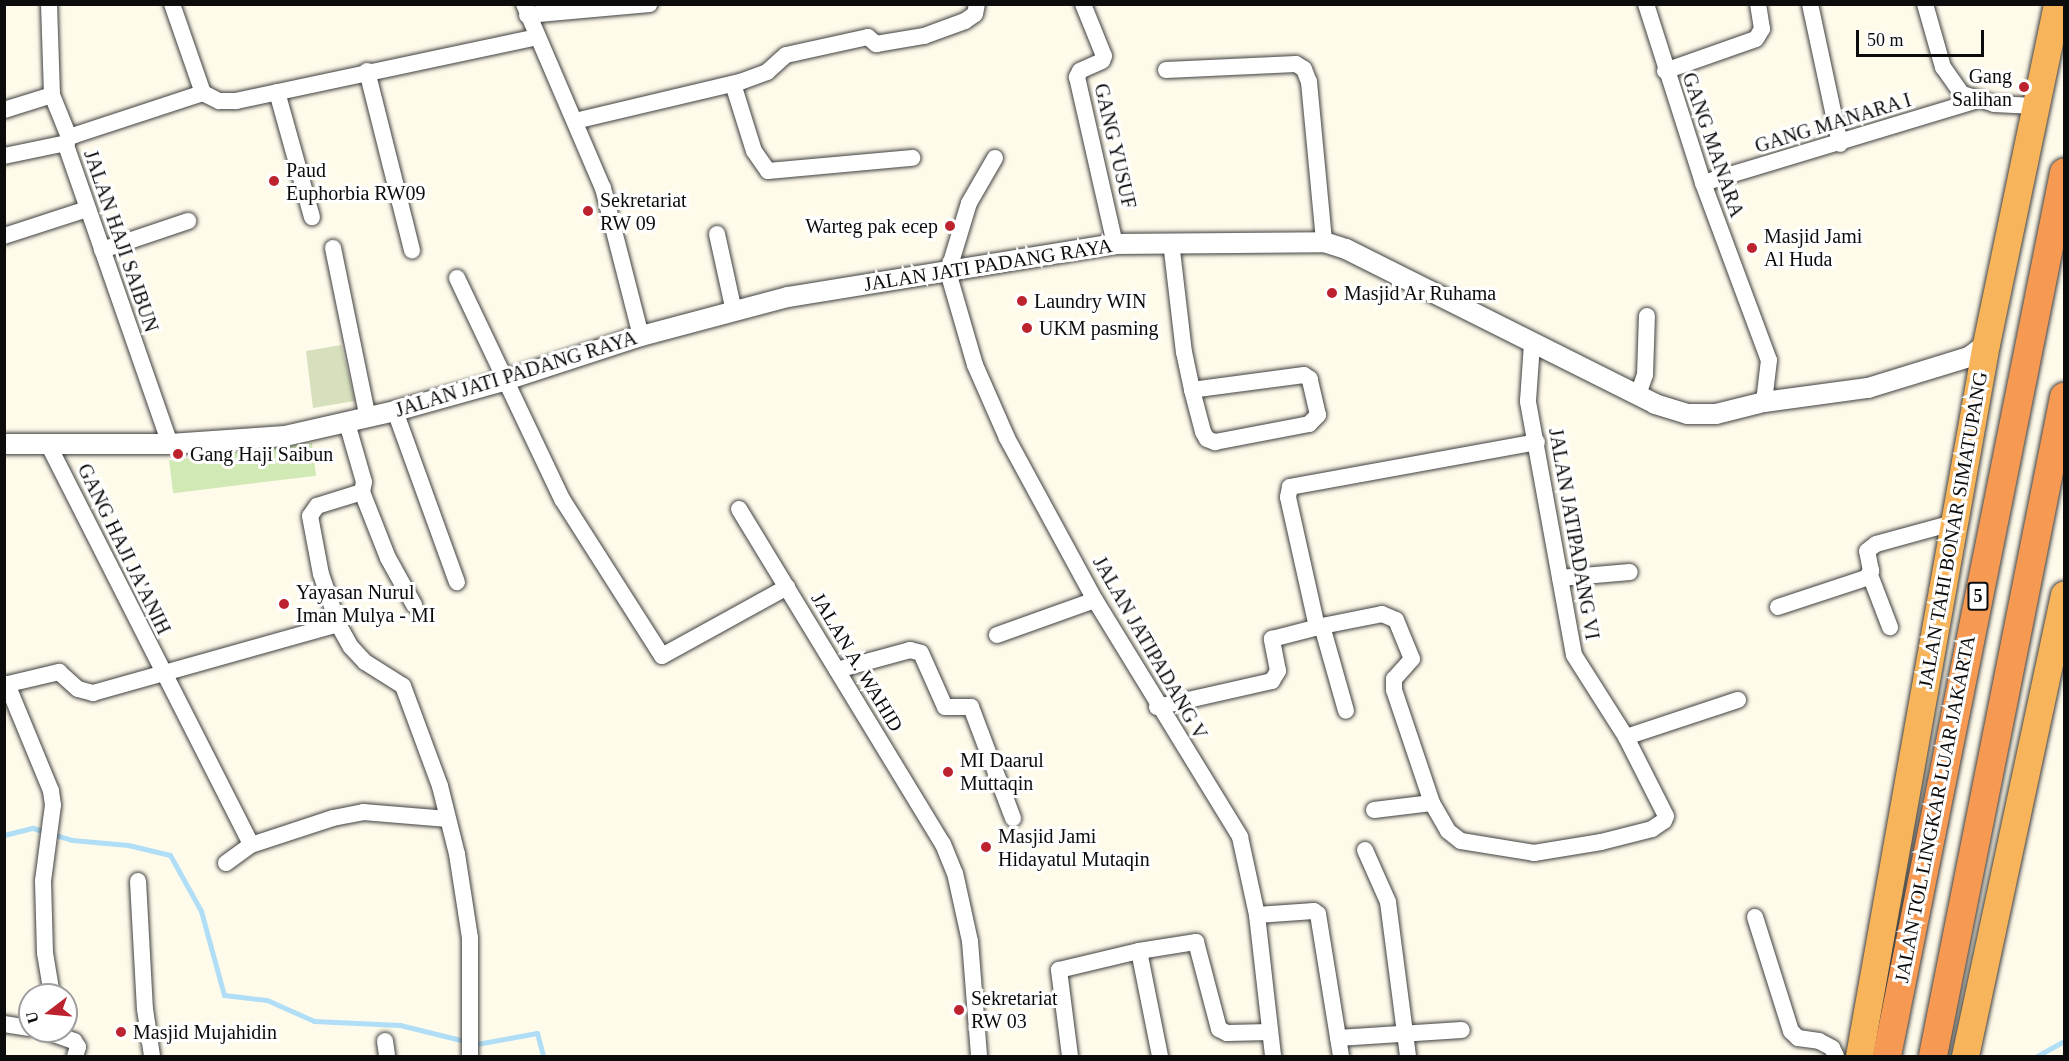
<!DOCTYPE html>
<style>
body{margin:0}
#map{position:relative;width:2069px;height:1061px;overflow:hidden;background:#fffbeb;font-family:Georgia,serif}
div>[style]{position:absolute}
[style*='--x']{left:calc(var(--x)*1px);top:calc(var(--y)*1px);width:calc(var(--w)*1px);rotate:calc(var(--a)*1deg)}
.green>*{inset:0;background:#d1e9b5;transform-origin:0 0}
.cemetery>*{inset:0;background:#d6e0bd}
.stream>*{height:5px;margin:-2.5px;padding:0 2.5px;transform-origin:2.5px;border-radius:2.5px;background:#b0def6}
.roads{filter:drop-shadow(0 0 2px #3f3f3f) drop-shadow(0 0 2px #3f3f3f)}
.minor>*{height:16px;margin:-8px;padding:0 8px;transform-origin:8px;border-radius:8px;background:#fff}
.tertiary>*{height:20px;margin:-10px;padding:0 10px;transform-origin:10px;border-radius:10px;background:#fff}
.trunk>*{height:27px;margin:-13.5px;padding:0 13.5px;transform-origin:13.5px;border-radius:13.5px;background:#f8b45a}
.motorway>*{height:28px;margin:-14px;padding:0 14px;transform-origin:14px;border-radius:14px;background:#f59953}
.dots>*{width:16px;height:16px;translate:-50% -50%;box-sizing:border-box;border:3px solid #fff;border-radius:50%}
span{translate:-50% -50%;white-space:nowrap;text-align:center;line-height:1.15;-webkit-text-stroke:6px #fff;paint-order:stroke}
.shield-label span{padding:2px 4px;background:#fff;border:2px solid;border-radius:4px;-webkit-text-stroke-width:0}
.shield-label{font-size:18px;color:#0c0c0c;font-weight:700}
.poi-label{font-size:20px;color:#0c0c0c}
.right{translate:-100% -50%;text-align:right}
.left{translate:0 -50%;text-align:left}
.street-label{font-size:20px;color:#0c0c0c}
.frame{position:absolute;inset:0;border:6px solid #0c0c0c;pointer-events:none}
.north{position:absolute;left:18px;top:983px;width:60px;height:60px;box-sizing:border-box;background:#fff;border:2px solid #9e9e9e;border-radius:50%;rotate:254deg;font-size:16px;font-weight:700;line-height:24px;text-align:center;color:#0c0c0c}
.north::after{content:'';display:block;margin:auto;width:21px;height:27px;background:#bd232f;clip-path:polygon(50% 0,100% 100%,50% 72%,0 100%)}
.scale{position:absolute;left:1856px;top:30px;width:128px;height:27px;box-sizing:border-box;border:3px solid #0c0c0c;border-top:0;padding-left:8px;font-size:18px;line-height:21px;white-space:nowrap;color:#0c0c0c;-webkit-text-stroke:4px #fff;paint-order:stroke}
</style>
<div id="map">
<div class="green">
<div style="left:312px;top:443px;width:33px;height:144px;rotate:83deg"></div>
</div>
<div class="cemetery">
<div style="clip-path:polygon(341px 345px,355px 401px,313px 408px,306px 351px)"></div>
</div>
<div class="stream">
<div style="--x:4;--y:835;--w:30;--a:-14"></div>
<div style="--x:33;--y:828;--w:41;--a:17.1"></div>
<div style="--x:72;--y:840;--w:56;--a:5.1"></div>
<div style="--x:128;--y:845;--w:43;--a:13.4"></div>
<div style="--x:170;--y:855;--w:64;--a:61"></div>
<div style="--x:201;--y:911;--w:87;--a:74.7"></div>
<div style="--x:224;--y:995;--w:43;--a:6.6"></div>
<div style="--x:267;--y:1000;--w:51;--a:24.1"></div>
<div style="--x:314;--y:1021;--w:86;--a:2.7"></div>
<div style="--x:400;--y:1025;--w:79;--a:13.9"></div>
<div style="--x:477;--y:1044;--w:61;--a:-10.4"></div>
<div style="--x:537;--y:1033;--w:24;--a:75"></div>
<div style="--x:2037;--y:1056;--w:31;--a:-29"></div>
</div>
<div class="roads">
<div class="minor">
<div style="--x:49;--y:4;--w:91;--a:88.1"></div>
<div style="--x:52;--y:95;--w:45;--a:68"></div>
<div style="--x:172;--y:4;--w:94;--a:70.8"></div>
<div style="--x:524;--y:4;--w:200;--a:66.8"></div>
<div style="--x:603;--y:188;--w:153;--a:75.6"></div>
<div style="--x:1083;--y:4;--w:56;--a:68"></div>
<div style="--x:1104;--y:56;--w:5;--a:112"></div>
<div style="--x:1102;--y:61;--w:24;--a:156"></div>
<div style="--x:1080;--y:71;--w:7;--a:117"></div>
<div style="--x:1077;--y:77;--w:171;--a:77.2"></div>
<div style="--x:1646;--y:4;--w:188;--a:72.3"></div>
<div style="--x:1703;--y:183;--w:189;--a:69.6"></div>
<div style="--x:1769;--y:360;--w:42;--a:96.8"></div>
<div style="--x:1810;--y:4;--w:143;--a:77.9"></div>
<div style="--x:1925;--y:4;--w:66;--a:74.1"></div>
<div style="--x:1943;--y:67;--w:33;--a:55"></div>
<div style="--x:1962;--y:94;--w:34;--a:17"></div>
<div style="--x:1994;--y:104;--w:41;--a:2.8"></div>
<div style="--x:527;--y:15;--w:123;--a:-5.1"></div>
<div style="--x:1166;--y:70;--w:130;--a:-2.6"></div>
<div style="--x:1296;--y:64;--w:9;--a:32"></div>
<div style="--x:1304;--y:69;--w:14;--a:69"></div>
<div style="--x:1309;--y:82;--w:161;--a:84.6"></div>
<div style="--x:367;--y:71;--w:185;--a:75.9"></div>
<div style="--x:1665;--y:71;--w:96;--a:-19.4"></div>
<div style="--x:1756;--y:39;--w:12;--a:-59"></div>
<div style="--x:1762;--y:29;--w:25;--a:-99"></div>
<div style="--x:733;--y:84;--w:70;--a:72.6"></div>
<div style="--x:754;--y:151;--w:24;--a:55"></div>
<div style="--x:768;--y:171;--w:145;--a:-5.2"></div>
<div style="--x:277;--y:92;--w:130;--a:74.4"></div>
<div style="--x:203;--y:93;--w:18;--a:27"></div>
<div style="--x:219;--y:101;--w:17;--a:0"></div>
<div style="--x:236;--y:101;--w:308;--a:-12"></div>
<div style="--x:4;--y:110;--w:50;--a:-17.4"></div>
<div style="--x:575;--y:121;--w:170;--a:-13.3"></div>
<div style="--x:740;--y:82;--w:29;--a:-20"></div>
<div style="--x:767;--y:72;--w:25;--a:-42"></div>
<div style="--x:786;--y:55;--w:84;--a:-12.4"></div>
<div style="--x:868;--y:37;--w:11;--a:41"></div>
<div style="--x:876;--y:44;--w:49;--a:-9.5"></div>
<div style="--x:924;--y:36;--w:44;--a:-20.1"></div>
<div style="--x:965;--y:21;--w:12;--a:-35"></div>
<div style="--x:975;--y:14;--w:10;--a:-79"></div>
<div style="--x:4;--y:156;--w:64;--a:-11.7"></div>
<div style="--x:995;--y:158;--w:52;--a:120"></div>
<div style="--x:969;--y:203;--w:72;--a:106.9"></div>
<div style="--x:948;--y:272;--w:97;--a:73.8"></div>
<div style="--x:975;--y:365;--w:80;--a:66.3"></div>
<div style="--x:1007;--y:438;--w:184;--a:61.5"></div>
<div style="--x:1095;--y:600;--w:278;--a:58.5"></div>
<div style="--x:1240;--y:837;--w:80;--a:77.7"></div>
<div style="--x:1257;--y:915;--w:142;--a:83.5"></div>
<div style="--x:1703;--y:183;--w:284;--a:-16.8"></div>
<div style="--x:717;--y:234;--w:79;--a:77.6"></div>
<div style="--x:4;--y:236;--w:87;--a:-18"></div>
<div style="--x:1171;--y:242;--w:111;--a:83.3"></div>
<div style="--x:1184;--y:352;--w:39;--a:78"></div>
<div style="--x:1192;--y:390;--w:43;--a:75.3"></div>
<div style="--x:1203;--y:432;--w:8;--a:60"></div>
<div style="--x:1207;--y:439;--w:9;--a:21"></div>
<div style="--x:1215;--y:442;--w:96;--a:-10.8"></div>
<div style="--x:1309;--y:424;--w:13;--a:-45"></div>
<div style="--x:1318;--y:415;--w:37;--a:-103"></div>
<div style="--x:1310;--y:379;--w:7;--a:-146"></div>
<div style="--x:1304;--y:375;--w:113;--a:172.4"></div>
<div style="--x:333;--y:248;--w:174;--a:78.4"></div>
<div style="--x:102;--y:250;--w:91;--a:-18.6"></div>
<div style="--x:457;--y:278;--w:245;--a:64.6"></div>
<div style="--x:562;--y:499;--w:186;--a:57.5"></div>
<div style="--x:662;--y:656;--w:143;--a:-28.9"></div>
<div style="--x:1638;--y:395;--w:21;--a:-71"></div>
<div style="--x:1645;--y:375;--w:59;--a:-88.1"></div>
<div style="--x:395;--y:411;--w:182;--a:70.1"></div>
<div style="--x:347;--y:423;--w:61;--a:73.9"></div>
<div style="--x:364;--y:482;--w:10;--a:101"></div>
<div style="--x:362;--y:492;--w:47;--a:162.7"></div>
<div style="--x:317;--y:506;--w:12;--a:125"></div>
<div style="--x:310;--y:516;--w:59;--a:79.3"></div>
<div style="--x:321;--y:574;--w:53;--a:71.2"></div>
<div style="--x:338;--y:624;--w:26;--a:61"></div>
<div style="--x:351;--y:647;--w:21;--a:47"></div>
<div style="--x:365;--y:662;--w:45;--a:32.3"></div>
<div style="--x:403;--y:686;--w:107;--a:69.7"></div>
<div style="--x:440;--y:786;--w:70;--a:76"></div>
<div style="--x:457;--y:854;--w:85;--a:81.2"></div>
<div style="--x:470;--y:938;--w:118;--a:90"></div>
<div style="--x:48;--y:444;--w:449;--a:63.1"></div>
<div style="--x:251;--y:845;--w:86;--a:-18.2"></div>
<div style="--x:333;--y:818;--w:31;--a:-11"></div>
<div style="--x:363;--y:812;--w:85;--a:4.7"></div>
<div style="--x:170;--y:444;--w:317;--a:-109.2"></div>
<div style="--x:66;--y:145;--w:9;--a:-69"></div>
<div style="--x:69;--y:137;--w:6;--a:-18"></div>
<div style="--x:75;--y:135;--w:135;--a:-18.2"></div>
<div style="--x:362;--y:492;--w:71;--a:68.5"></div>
<div style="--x:388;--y:558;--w:54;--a:61"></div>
<div style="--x:739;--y:509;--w:392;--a:58.7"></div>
<div style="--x:943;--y:844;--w:31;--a:68"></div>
<div style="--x:955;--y:873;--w:70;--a:77.6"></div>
<div style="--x:970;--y:941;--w:115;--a:85.5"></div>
<div style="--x:1870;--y:575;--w:56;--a:69"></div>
<div style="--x:1560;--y:578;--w:70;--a:-4.9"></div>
<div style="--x:1778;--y:607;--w:93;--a:-18.2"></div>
<div style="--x:1866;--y:578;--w:9;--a:-54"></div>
<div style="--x:1871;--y:571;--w:20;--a:-101"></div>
<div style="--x:1867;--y:551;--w:11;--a:-38"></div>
<div style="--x:1876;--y:544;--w:80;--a:-15.3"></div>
<div style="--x:1322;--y:626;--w:61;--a:-11.3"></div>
<div style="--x:1382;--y:614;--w:15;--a:23"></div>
<div style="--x:1396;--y:620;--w:42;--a:67.7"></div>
<div style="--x:1412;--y:659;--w:27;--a:132"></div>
<div style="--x:1394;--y:679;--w:11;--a:90"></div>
<div style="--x:1394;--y:690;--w:119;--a:71.4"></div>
<div style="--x:1432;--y:803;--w:32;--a:60"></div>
<div style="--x:1448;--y:831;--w:16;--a:38"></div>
<div style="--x:1461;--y:841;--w:74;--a:9.3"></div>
<div style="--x:1534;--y:853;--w:68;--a:-9.3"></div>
<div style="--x:1601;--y:842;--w:53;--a:-14.3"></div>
<div style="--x:1652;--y:829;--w:14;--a:-34"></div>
<div style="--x:1664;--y:821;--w:5;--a:-68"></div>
<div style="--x:1666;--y:816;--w:89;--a:-116.9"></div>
<div style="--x:1626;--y:737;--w:97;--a:-122.4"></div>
<div style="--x:1574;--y:655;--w:258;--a:-100.3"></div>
<div style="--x:1528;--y:401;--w:57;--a:-86"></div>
<div style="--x:1317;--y:627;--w:133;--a:-102.6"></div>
<div style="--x:1288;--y:497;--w:10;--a:-79"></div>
<div style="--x:1290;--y:487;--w:251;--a:-10.3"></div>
<div style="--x:997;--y:635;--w:104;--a:-19.7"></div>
<div style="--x:837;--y:670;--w:76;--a:-15.3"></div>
<div style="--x:910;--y:650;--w:11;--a:15"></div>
<div style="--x:921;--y:653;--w:59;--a:66"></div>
<div style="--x:945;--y:707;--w:26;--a:0"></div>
<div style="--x:971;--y:707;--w:119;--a:69.3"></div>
<div style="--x:7;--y:684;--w:116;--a:67.6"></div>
<div style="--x:51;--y:791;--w:14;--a:82"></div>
<div style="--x:53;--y:805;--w:77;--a:97.5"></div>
<div style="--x:43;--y:881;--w:72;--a:88.4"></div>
<div style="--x:45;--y:953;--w:43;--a:80.5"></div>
<div style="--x:4;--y:685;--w:57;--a:-13.3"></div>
<div style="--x:59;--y:672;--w:25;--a:42"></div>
<div style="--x:78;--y:689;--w:16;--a:15"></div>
<div style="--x:93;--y:693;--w:255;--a:-15.7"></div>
<div style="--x:1157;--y:707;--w:118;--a:-12.7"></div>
<div style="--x:1272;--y:681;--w:12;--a:-59"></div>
<div style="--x:1278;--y:671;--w:33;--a:-101"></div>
<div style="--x:1272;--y:639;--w:52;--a:-14.6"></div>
<div style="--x:1322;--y:626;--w:88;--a:74.2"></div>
<div style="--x:1626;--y:737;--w:118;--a:-18.3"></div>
<div style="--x:1374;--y:810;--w:58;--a:-6.9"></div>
<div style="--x:1365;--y:850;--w:57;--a:66.1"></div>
<div style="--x:1388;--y:902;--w:155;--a:82.6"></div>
<div style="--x:226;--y:863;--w:31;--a:-36"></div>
<div style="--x:138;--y:881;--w:128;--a:86.9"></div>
<div style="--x:145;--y:1009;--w:48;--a:81.5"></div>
<div style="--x:1257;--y:915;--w:57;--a:-4"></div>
<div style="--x:1314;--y:911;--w:5;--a:37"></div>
<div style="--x:1318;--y:914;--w:144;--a:80.8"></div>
<div style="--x:1755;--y:917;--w:120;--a:72.5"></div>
<div style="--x:1791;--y:1031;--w:10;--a:45"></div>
<div style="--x:1798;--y:1038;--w:21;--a:8"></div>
<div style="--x:1819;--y:1041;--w:15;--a:28"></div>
<div style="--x:1832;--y:1048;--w:9;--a:63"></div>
<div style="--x:1139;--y:951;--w:58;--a:-9"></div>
<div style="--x:1196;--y:942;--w:90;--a:75.2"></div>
<div style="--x:1219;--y:1029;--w:9;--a:27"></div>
<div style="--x:1227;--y:1033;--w:43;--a:-1.3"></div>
<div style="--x:4;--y:1024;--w:26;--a:9"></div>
<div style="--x:45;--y:1031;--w:31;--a:19"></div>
<div style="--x:74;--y:1041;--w:7;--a:56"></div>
<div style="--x:78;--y:1047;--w:9;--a:108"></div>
<div style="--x:1338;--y:1038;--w:124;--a:-3.7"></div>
<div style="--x:385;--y:1041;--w:15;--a:82"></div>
<div style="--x:1070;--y:1056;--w:87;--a:-97.3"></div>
<div style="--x:1059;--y:970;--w:82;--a:-13.4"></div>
<div style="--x:1139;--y:951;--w:107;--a:78.7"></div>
</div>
<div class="tertiary">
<div style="--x:4;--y:444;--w:166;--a:0"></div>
<div style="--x:170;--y:444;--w:115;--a:-4"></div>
<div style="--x:285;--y:436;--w:113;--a:-12.8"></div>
<div style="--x:395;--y:411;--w:112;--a:-15.5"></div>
<div style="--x:503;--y:381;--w:145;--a:-18.1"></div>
<div style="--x:641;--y:336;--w:152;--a:-14.9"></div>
<div style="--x:788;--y:297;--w:331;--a:-9.2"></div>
<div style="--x:1115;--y:244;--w:209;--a:-0.5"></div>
<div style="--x:1324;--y:242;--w:23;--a:18"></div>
<div style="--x:1346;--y:249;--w:346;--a:26.6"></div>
<div style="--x:1655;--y:404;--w:34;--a:17"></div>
<div style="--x:1687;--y:414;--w:29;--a:0"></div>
<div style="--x:1716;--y:414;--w:49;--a:-14"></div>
<div style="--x:1764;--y:402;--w:105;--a:-7.7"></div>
<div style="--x:1868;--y:388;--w:106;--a:-17.1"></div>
<div style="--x:1969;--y:357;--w:21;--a:-37"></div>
</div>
<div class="trunk">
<div style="--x:1859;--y:1056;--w:723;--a:-79.89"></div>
<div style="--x:1986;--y:344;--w:347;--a:-78.2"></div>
<div style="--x:1965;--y:1056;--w:472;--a:-77.9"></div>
</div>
<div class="motorway">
<div style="--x:1887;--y:1056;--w:901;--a:-78.67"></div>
<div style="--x:1933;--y:1056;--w:672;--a:-78.76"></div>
</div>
</div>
<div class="dots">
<div style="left:2024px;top:87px;background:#bd232f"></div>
<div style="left:274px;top:181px;background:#bd232f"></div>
<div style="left:588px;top:211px;background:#bd232f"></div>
<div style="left:950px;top:226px;background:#bd232f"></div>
<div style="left:1752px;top:248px;background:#bd232f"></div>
<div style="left:1332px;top:293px;background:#bd232f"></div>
<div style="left:1022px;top:301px;background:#bd232f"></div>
<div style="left:1027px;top:328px;background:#bd232f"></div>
<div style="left:178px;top:454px;background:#bd232f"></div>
<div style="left:284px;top:604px;background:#bd232f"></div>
<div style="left:948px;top:772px;background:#bd232f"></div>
<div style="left:986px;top:847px;background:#bd232f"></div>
<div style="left:959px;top:1010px;background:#bd232f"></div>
<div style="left:121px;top:1032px;background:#bd232f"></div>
</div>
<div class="shield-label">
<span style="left:1978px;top:596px">5</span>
</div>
<div class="poi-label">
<span class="right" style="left:2012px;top:88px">Gang<br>Salihan</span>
<span class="left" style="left:286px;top:182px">Paud<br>Euphorbia RW09</span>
<span class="left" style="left:600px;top:212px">Sekretariat<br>RW 09</span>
<span class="right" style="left:938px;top:226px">Warteg pak ecep</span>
<span class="left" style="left:1764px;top:248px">Masjid Jami<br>Al Huda</span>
<span class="left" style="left:1344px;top:293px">Masjid Ar Ruhama</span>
<span class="left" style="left:1034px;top:301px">Laundry WIN</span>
<span class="left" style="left:1039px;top:328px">UKM pasming</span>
<span class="left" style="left:190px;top:454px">Gang Haji Saibun</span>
<span class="left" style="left:296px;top:604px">Yayasan Nurul<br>Iman Mulya - MI</span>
<span class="left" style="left:960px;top:772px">MI Daarul<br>Muttaqin</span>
<span class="left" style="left:998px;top:848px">Masjid Jami<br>Hidayatul Mutaqin</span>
<span class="left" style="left:971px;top:1010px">Sekretariat<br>RW 03</span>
<span class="left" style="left:133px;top:1032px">Masjid Mujahidin</span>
</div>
<div class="street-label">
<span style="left:1833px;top:123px;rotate:-17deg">GANG MANARA I</span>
<span style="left:1713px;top:145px;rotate:71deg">GANG MANARA</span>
<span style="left:1115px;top:146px;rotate:77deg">GANG YUSUF</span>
<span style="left:121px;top:241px;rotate:71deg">JALAN HAJI SAIBUN</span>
<span style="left:988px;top:265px;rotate:-9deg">JALAN JATI PADANG RAYA</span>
<span style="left:516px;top:374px;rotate:-17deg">JALAN JATI PADANG RAYA</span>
<span style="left:1953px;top:530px;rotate:-80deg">JALAN TAHI BONAR SIMATUPANG</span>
<span style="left:1574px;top:534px;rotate:80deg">JALAN JATIPADANG VI</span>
<span style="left:124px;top:549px;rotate:64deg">GANG HAJI JA'ANIH</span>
<span style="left:1150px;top:648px;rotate:60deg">JALAN JATIPADANG V</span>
<span style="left:857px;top:662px;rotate:59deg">JALAN A. WAHID</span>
<span style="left:1935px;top:809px;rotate:-79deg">JALAN TOL LINGKAR LUAR JAKARTA</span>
</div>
<div class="frame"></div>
<div class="north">U</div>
<div class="scale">50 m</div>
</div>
